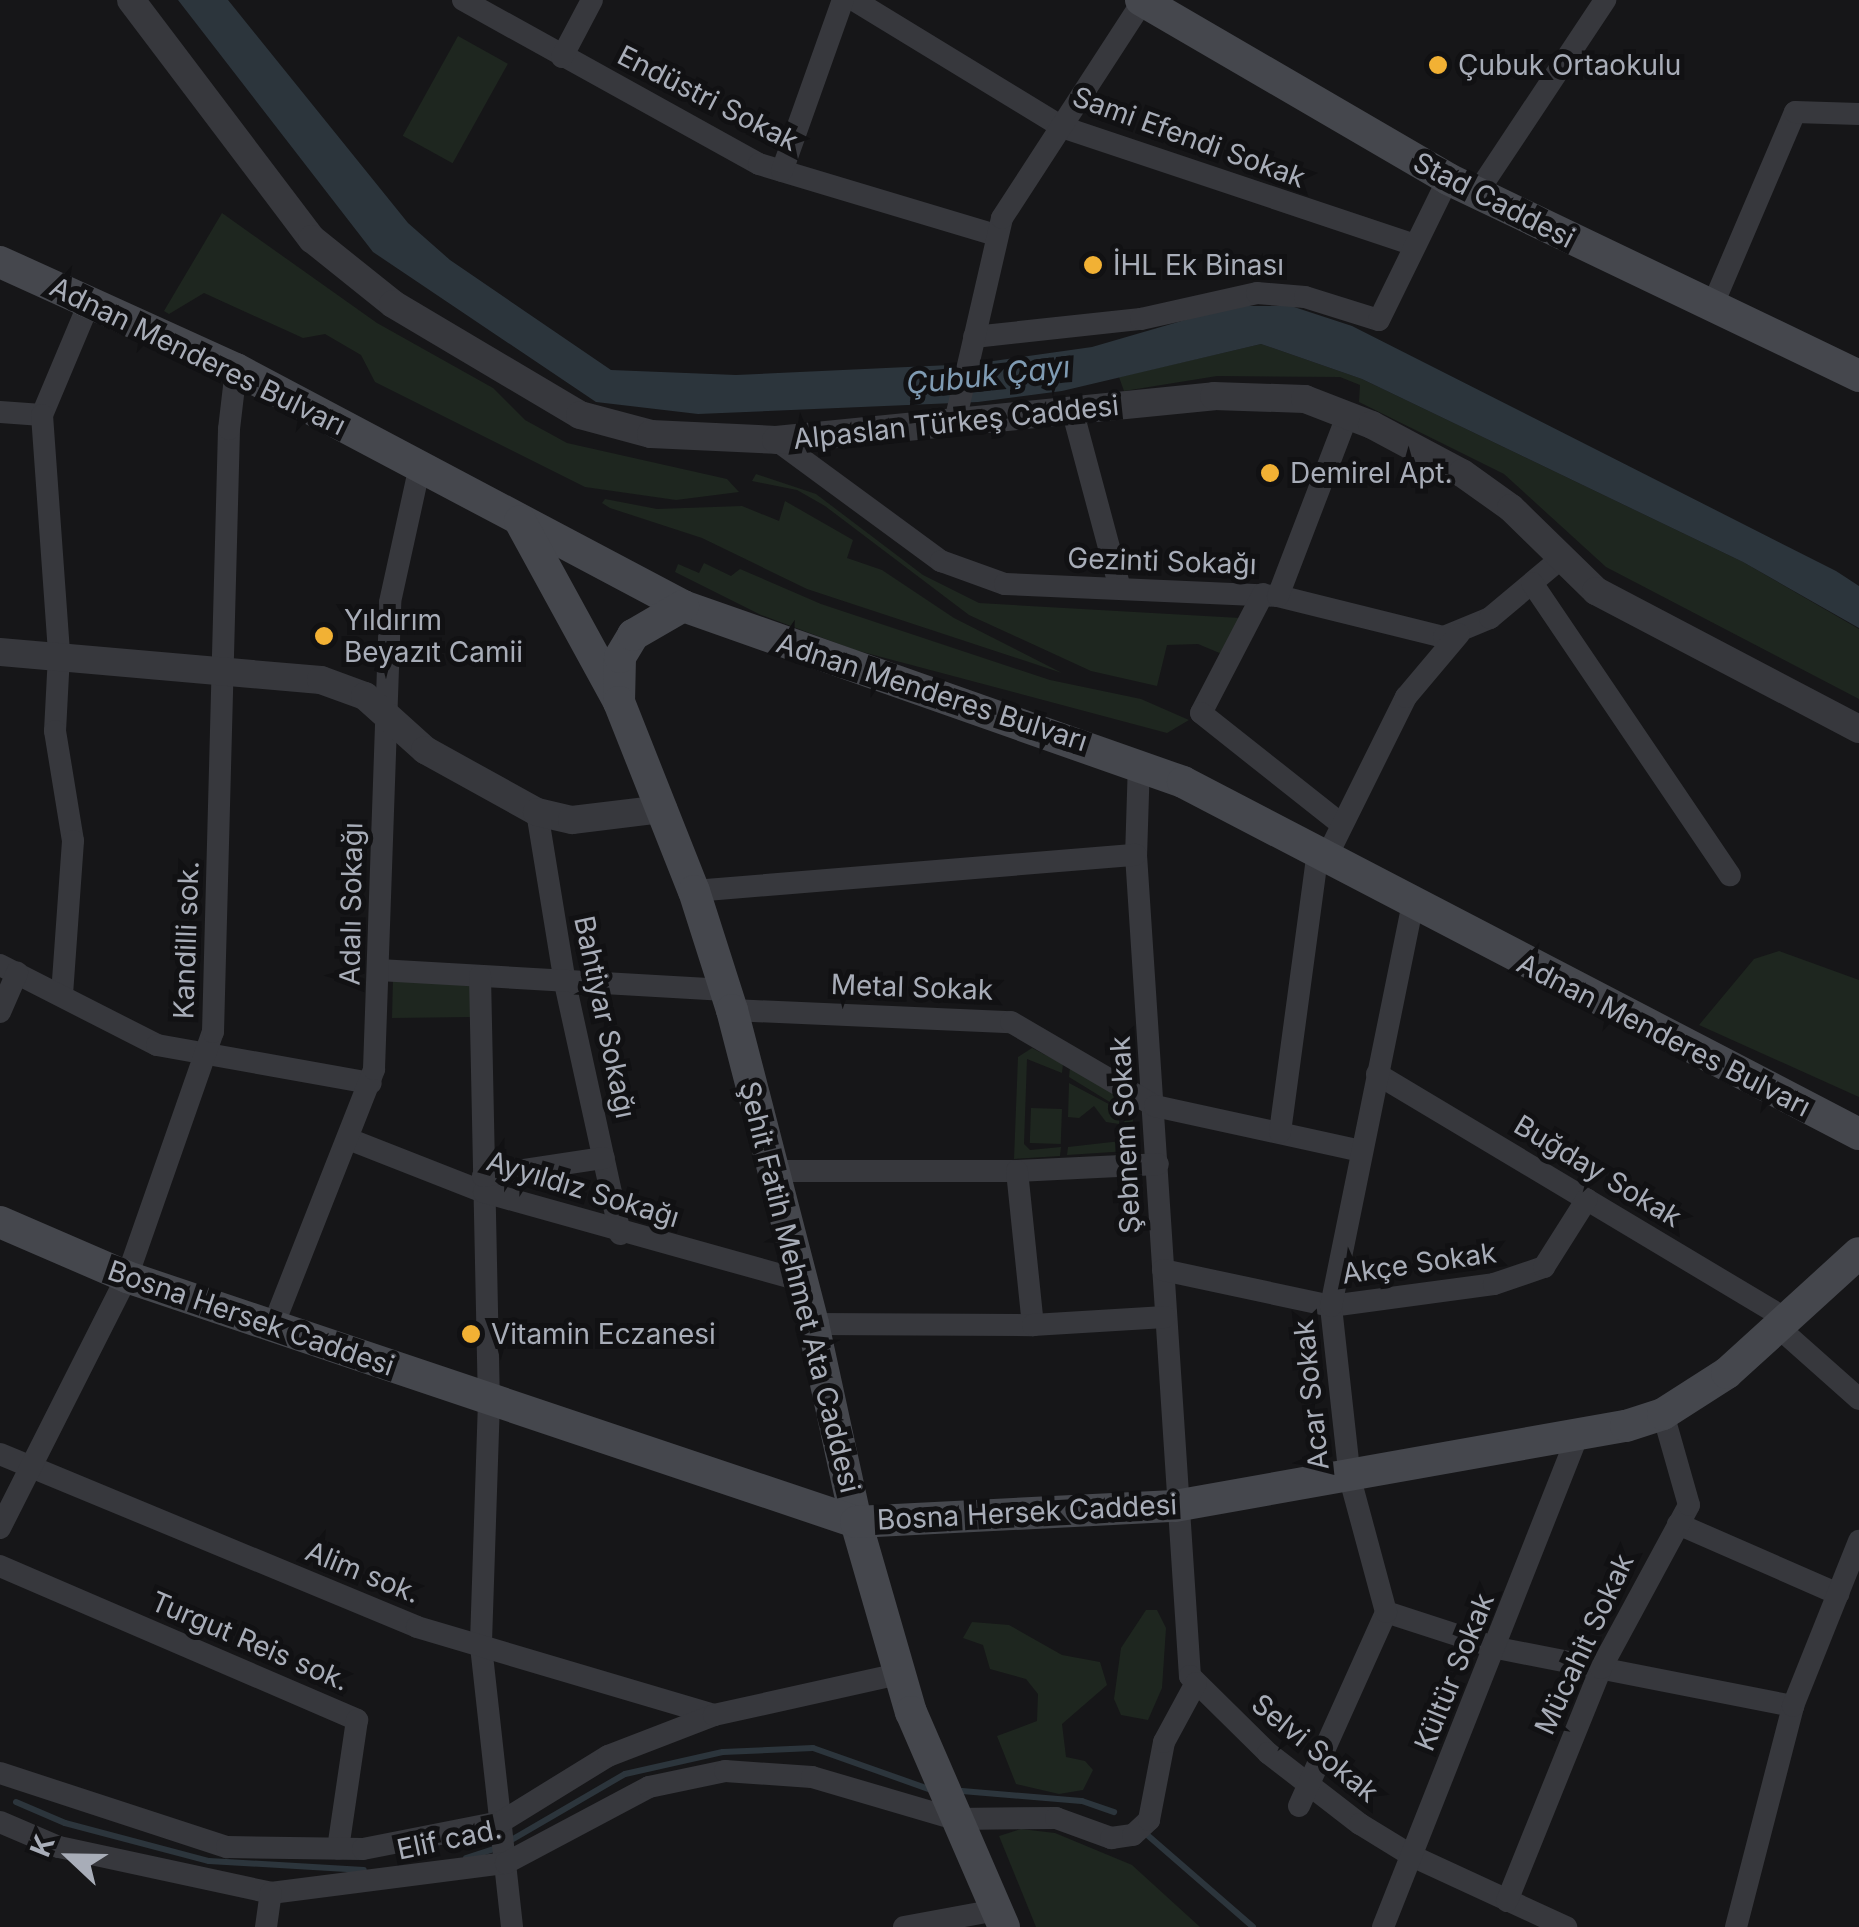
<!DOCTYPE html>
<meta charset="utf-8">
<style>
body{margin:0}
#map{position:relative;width:1859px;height:1927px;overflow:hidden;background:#161618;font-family:Inter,sans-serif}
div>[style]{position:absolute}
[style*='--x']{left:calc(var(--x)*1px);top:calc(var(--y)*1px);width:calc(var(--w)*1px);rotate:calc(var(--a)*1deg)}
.green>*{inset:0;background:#1e261f;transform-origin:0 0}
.water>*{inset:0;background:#2c353c}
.stream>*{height:6px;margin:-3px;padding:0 3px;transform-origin:3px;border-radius:3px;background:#2c353c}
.minor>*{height:22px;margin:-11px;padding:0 11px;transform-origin:11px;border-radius:11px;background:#37383d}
.tertiary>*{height:28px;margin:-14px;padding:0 14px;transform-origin:14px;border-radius:14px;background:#37383d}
.secondary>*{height:32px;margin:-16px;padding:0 16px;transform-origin:16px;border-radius:16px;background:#45474d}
.dots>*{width:28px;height:28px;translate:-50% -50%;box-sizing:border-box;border:5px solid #111113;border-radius:50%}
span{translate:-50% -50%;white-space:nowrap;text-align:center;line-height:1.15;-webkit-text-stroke:10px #111113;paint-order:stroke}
.poi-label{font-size:28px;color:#a8adb8}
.left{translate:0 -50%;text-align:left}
.street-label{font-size:28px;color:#a8adb8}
.water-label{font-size:30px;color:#7f9bb3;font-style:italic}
.north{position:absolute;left:20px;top:1807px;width:100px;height:100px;-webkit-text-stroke:8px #111113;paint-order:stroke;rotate:292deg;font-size:28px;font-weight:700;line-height:40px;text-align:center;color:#a8adb8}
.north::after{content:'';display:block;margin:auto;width:35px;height:45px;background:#a8adb8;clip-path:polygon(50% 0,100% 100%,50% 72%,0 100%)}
</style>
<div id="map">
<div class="green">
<div style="left:458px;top:36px;width:57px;height:114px;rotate:29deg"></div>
<div style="clip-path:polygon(222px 213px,377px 323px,493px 388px,525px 420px,567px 443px,727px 479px,739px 492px,676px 500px,585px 487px,375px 382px,361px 355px,325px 334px,303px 338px,204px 293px,169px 314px,164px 311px)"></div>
<div style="clip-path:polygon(1261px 344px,1362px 379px,1743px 562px,1859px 629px,1859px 699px,1606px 567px,1504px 474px,1359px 402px,1360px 385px,1340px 377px,1217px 376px,1124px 391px,1119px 377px)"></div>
<div style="clip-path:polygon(756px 474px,816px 494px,923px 575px,979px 603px,1240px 618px,1222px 654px,1198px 644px,1167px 645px,1157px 686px,1091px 671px,969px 615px,825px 506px,797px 490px,752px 481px)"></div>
<div style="clip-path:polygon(605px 499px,657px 509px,742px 506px,779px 521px,785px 501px,853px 540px,847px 558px,882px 570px,954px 618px,1062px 673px,807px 589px,702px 538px,610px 508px,602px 503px)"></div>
<div style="clip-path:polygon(704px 563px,731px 576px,740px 569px,821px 604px,1050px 680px,1141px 699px,1189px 720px,1167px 733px,855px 650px,761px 615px,675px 572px,678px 564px,699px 573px)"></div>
<div style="clip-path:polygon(1779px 951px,1859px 980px,1859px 1097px,1699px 1025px,1754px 959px)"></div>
<div style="clip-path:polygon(393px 978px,471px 984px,472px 1017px,392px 1018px)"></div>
<div style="clip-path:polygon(1032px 1048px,1063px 1064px,1062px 1073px,1027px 1059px,1024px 1144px,1030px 1150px,1061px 1147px,1060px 1156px,1014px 1159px,1018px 1057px)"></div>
<div style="clip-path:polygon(1070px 1067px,1129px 1098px,1135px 1108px,1128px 1151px,1067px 1155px,1068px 1147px,1121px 1141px,1126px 1112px,1069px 1077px)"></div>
<div style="clip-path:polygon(1069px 1083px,1120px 1110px,1119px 1124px,1106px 1122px,1094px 1106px,1079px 1118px,1068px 1117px)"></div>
<div style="left:1031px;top:1108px;width:31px;height:35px;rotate:2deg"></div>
<div style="clip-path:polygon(1146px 1610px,1157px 1610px,1166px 1628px,1162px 1688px,1148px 1720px,1121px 1715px,1114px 1699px,1121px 1648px)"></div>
<div style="clip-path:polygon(972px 1622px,1009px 1625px,1062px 1655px,1100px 1662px,1107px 1685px,1062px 1724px,1066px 1757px,1085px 1761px,1093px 1770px,1083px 1790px,1059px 1794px,1016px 1784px,997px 1736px,1037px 1721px,1038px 1694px,1026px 1679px,990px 1669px,983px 1645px,963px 1638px)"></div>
<div style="clip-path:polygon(1021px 1829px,1055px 1833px,1132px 1865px,1200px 1927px,1036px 1927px,999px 1836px)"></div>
</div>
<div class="water">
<div style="clip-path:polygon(178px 0,228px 0,408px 223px,450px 260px,611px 370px,736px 375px,972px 364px,1092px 347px,1233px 306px,1291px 306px,1352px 326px,1836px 571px,1859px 586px,1859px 628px,1743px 562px,1362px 379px,1261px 344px,1062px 391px,978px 402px,698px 414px,596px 402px,373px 252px)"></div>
</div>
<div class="stream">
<div style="--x:962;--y:1791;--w:120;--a:4.8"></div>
<div style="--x:1082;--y:1801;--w:34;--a:19"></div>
<div style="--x:16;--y:1802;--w:53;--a:23.2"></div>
<div style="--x:65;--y:1823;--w:149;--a:14.8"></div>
<div style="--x:209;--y:1861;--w:155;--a:3.3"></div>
<div style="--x:1145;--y:1833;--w:143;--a:41"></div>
<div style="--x:508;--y:1842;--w:135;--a:-30.2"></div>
<div style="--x:625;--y:1774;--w:100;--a:-12.7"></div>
<div style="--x:723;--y:1752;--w:90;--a:-2.5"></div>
<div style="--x:813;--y:1748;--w:123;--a:19.5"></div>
<div style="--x:466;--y:1858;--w:33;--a:-18"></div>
</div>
<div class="minor">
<div style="--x:463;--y:0;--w:338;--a:29"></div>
<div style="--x:759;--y:164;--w:247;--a:16.7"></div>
<div style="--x:854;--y:0;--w:244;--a:31.4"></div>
<div style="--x:1062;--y:127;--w:368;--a:18.5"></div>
<div style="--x:562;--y:57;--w:64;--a:-62.2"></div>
<div style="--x:782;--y:171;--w:182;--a:-70.4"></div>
<div style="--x:1477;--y:193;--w:232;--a:-56.4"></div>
<div style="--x:1711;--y:309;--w:214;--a:-66.9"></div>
<div style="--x:1795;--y:112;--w:64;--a:1.8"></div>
<div style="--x:974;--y:337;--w:168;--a:-6.2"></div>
<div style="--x:1141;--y:319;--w:119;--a:-12.6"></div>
<div style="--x:1257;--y:293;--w:48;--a:4.8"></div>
<div style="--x:1305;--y:297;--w:77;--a:17.3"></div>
<div style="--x:1379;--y:320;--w:157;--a:-63.9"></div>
<div style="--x:0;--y:412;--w:42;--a:4.1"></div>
<div style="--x:42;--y:415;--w:121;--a:-67.2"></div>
<div style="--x:1073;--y:413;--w:181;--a:75"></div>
<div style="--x:42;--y:415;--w:241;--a:85.9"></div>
<div style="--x:59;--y:655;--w:76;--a:93"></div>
<div style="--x:55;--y:731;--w:111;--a:80.7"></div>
<div style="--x:73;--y:841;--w:154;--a:94.1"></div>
<div style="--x:954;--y:426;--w:213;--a:-77"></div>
<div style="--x:1002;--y:218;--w:259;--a:-57"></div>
<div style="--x:776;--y:440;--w:205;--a:36.3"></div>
<div style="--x:941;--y:561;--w:68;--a:19.8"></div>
<div style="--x:1005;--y:584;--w:273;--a:2.5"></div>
<div style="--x:1278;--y:596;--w:171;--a:13.9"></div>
<div style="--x:1444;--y:637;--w:50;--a:-22.4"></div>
<div style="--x:1490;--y:618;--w:90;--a:-40"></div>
<div style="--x:1532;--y:583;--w:353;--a:55.9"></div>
<div style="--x:1263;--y:594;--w:134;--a:117.5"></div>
<div style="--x:1201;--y:713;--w:177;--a:38.4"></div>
<div style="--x:1278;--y:596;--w:195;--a:-69"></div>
<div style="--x:1139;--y:762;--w:93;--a:91.8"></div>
<div style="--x:1136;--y:855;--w:823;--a:86.24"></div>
<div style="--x:1190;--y:1676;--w:110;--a:44.6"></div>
<div style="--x:1268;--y:1753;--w:116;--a:37.7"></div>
<div style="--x:1360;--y:1824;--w:61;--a:31.6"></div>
<div style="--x:1412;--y:1856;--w:170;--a:24.8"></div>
<div style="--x:537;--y:812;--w:173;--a:80.7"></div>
<div style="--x:565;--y:983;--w:257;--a:77.6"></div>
<div style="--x:1327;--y:856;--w:178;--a:-63.6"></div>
<div style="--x:1406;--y:697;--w:82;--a:-49.9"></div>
<div style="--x:694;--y:891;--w:443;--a:-4.7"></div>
<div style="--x:0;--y:965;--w:176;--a:27"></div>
<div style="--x:157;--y:1045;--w:217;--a:10.1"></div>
<div style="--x:379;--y:970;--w:347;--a:3.3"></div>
<div style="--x:480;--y:976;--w:425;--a:88.8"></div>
<div style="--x:489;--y:1401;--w:245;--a:91.9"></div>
<div style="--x:481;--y:1646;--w:283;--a:83.7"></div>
<div style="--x:732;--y:1010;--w:279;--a:2.5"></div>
<div style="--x:1011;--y:1022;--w:167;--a:30.3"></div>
<div style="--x:1155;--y:1106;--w:211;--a:12.3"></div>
<div style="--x:0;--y:1012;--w:43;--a:-66.4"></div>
<div style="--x:1377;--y:1074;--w:479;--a:30.9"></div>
<div style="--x:1280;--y:1132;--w:283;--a:-82.3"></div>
<div style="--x:351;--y:1140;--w:143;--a:21.4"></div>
<div style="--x:484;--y:1192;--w:331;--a:15.6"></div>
<div style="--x:774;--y:1171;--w:243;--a:0"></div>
<div style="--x:1017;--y:1171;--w:141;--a:-2.8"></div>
<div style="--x:1017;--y:1171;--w:155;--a:84.1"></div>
<div style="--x:483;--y:1176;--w:122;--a:-8.5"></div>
<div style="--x:1163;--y:1270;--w:172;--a:12.1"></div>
<div style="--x:1331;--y:1306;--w:164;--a:-7.7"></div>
<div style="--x:1494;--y:1284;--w:53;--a:-18.8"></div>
<div style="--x:1544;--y:1267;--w:80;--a:-57.7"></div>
<div style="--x:813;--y:1324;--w:220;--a:0.3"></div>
<div style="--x:1033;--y:1325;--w:132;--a:-3.5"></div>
<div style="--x:273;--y:1326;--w:276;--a:-68.5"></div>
<div style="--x:374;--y:1069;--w:467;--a:-88"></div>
<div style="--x:390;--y:602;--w:139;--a:-77.6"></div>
<div style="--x:1779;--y:1328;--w:107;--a:41.6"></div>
<div style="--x:0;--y:1454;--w:451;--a:22.5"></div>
<div style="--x:417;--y:1627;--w:310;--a:16.5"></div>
<div style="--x:1678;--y:1524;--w:175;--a:23.6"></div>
<div style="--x:0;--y:1528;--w:281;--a:-63.2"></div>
<div style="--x:127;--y:1277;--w:260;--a:-70.7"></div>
<div style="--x:213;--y:1032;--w:603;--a:-88.48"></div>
<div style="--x:229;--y:429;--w:60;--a:-83.3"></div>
<div style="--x:0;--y:1566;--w:389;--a:23.3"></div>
<div style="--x:357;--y:1720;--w:130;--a:98.4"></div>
<div style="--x:1386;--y:1612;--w:117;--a:18"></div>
<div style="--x:1497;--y:1648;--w:302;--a:11.1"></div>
<div style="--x:0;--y:1773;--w:239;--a:18.1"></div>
<div style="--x:227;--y:1847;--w:136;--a:0.8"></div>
<div style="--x:363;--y:1849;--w:141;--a:-11.1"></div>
<div style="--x:501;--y:1822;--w:126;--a:-31.7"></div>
<div style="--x:608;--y:1756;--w:114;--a:-21.1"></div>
<div style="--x:714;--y:1715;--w:189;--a:-12.5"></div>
<div style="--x:1299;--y:1806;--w:213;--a:-65.8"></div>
<div style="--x:1386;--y:1612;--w:138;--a:-105.1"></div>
<div style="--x:1350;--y:1479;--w:174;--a:-96.3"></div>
<div style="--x:1331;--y:1306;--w:410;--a:-78.5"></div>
<div style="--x:0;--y:1822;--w:64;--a:23"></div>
<div style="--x:59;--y:1847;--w:217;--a:12.2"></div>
<div style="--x:271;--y:1893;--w:237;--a:-7.3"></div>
<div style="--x:506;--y:1863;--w:162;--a:-28"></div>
<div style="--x:649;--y:1787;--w:78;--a:-11.9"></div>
<div style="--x:725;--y:1771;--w:87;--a:3.9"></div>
<div style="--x:812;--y:1777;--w:149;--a:16.4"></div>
<div style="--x:955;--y:1819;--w:101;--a:-0.6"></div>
<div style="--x:1056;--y:1818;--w:59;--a:20"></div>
<div style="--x:1111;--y:1838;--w:22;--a:-8"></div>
<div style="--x:1133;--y:1835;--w:22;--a:-43"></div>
<div style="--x:1149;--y:1820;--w:79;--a:-79.1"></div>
<div style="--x:1164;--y:1742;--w:67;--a:-61.5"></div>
<div style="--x:1507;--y:1901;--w:251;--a:-68"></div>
<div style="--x:1601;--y:1668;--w:185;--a:-61.6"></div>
<div style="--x:1689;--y:1505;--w:95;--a:-105.9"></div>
<div style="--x:266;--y:1927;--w:34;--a:-82"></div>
<div style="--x:904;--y:1927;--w:95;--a:-10.4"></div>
<div style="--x:1383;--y:1927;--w:527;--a:-68.4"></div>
<div style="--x:1736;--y:1927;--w:228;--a:-75.5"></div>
<div style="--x:1793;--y:1706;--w:178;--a:-68.2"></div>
</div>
<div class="tertiary">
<div style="--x:131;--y:0;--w:300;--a:52.9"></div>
<div style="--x:312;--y:239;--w:104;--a:38.7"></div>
<div style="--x:393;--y:304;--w:217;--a:30.7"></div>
<div style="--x:580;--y:415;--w:73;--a:15"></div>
<div style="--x:651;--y:434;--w:125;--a:2.7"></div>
<div style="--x:776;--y:440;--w:440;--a:-5.7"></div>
<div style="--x:1214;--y:396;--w:91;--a:1.9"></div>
<div style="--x:1305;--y:399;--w:72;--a:21.2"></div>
<div style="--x:1372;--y:425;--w:102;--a:28.1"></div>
<div style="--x:1462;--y:473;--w:60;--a:35.5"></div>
<div style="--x:1511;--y:508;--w:119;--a:44.3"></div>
<div style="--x:1596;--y:591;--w:297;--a:27.7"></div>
<div style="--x:0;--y:652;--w:322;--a:5"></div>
<div style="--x:321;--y:680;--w:47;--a:20"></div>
<div style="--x:365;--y:696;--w:81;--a:42"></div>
<div style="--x:425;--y:750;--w:128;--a:29"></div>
<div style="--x:537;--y:812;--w:36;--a:13"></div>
<div style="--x:572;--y:820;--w:92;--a:-6.9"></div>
</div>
<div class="secondary">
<div style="--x:1141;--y:0;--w:355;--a:30.2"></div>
<div style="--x:1448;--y:179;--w:456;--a:25.6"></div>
<div style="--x:0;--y:262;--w:259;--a:24.4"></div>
<div style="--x:236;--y:369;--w:506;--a:27.93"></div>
<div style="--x:683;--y:606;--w:530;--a:19.39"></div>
<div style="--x:1183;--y:782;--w:762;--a:27.51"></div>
<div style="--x:520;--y:521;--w:206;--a:61.3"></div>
<div style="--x:619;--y:702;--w:45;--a:-88.7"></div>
<div style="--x:620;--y:657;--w:26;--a:-59"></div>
<div style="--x:633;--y:635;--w:58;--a:-30.1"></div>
<div style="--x:619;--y:702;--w:203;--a:68.4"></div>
<div style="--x:694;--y:891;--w:125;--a:72.3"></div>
<div style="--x:732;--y:1010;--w:324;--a:75.5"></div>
<div style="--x:813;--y:1324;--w:203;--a:77.7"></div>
<div style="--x:856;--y:1522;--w:198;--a:73.9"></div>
<div style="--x:911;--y:1712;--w:234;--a:66.6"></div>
<div style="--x:0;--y:1222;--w:138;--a:23.4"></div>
<div style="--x:127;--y:1277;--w:769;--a:18.58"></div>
<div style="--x:856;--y:1522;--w:319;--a:-2.9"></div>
<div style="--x:1175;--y:1506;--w:458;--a:-10.1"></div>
<div style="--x:1626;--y:1426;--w:39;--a:-18"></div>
<div style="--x:1663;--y:1414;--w:76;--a:-32.6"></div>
<div style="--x:1727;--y:1373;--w:178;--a:-42.3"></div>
</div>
<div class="dots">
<div style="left:1438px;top:65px;background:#f2b134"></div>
<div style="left:1093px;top:265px;background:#f2b134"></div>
<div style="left:1270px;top:473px;background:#f2b134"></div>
<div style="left:324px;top:636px;background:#f2b134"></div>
<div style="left:471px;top:1334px;background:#f2b134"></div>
</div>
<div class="poi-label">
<span class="left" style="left:1458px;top:65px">Çubuk Ortaokulu</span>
<span class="left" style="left:1113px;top:265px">İHL Ek Binası</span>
<span class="left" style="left:1290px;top:473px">Demirel Apt.</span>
<span class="left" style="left:344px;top:636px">Yıldırım<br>Beyazıt Camii</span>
<span class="left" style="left:491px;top:1334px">Vitamin Eczanesi</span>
</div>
<div class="street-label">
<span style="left:708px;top:98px;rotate:27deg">Endüstri Sokak</span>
<span style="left:1189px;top:137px;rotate:20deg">Sami Efendi Sokak</span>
<span style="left:1494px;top:200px;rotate:27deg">Stad Caddesi</span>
<span style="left:198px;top:356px;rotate:26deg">Adnan Menderes Bulvarı</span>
<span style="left:956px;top:422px;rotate:-6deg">Alpaslan Türkeş Caddesi</span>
<span style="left:1162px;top:561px;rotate:2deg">Gezinti Sokağı</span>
<span style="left:932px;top:692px;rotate:18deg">Adnan Menderes Bulvarı</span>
<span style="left:351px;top:904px;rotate:-89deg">Adalı Sokağı</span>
<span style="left:186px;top:940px;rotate:-88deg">Kandilli sok.</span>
<span style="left:912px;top:987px;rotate:2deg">Metal Sokak</span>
<span style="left:605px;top:1017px;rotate:78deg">Bahtiyar Sokağı</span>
<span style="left:1664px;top:1035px;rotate:27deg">Adnan Menderes Bulvarı</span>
<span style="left:1125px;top:1135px;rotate:-93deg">Şebnem Sokak</span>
<span style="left:1598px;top:1171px;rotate:31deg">Buğday Sokak</span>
<span style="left:583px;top:1189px;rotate:17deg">Ayyıldız Sokağı</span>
<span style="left:1419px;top:1263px;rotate:-8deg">Akçe Sokak</span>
<span style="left:800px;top:1287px;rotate:76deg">Şehit Fatih Mehmet Ata Caddesi</span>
<span style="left:251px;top:1318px;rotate:19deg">Bosna Hersek Caddesi</span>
<span style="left:1311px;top:1395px;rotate:-96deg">Acar Sokak</span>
<span style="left:1027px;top:1512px;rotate:-3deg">Bosna Hersek Caddesi</span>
<span style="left:363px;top:1572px;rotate:22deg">Alim sok.</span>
<span style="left:250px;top:1641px;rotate:23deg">Turgut Reis sok.</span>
<span style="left:1584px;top:1644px;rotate:-65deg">Mücahit Sokak</span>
<span style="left:1454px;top:1672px;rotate:-68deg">Kültür Sokak</span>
<span style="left:1315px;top:1748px;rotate:39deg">Selvi Sokak</span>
<span style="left:449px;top:1839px;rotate:-12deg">Elif cad.</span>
</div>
<div class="water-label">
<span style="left:988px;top:375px;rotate:-6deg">Çubuk Çayı</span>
</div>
<div class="north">K</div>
</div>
